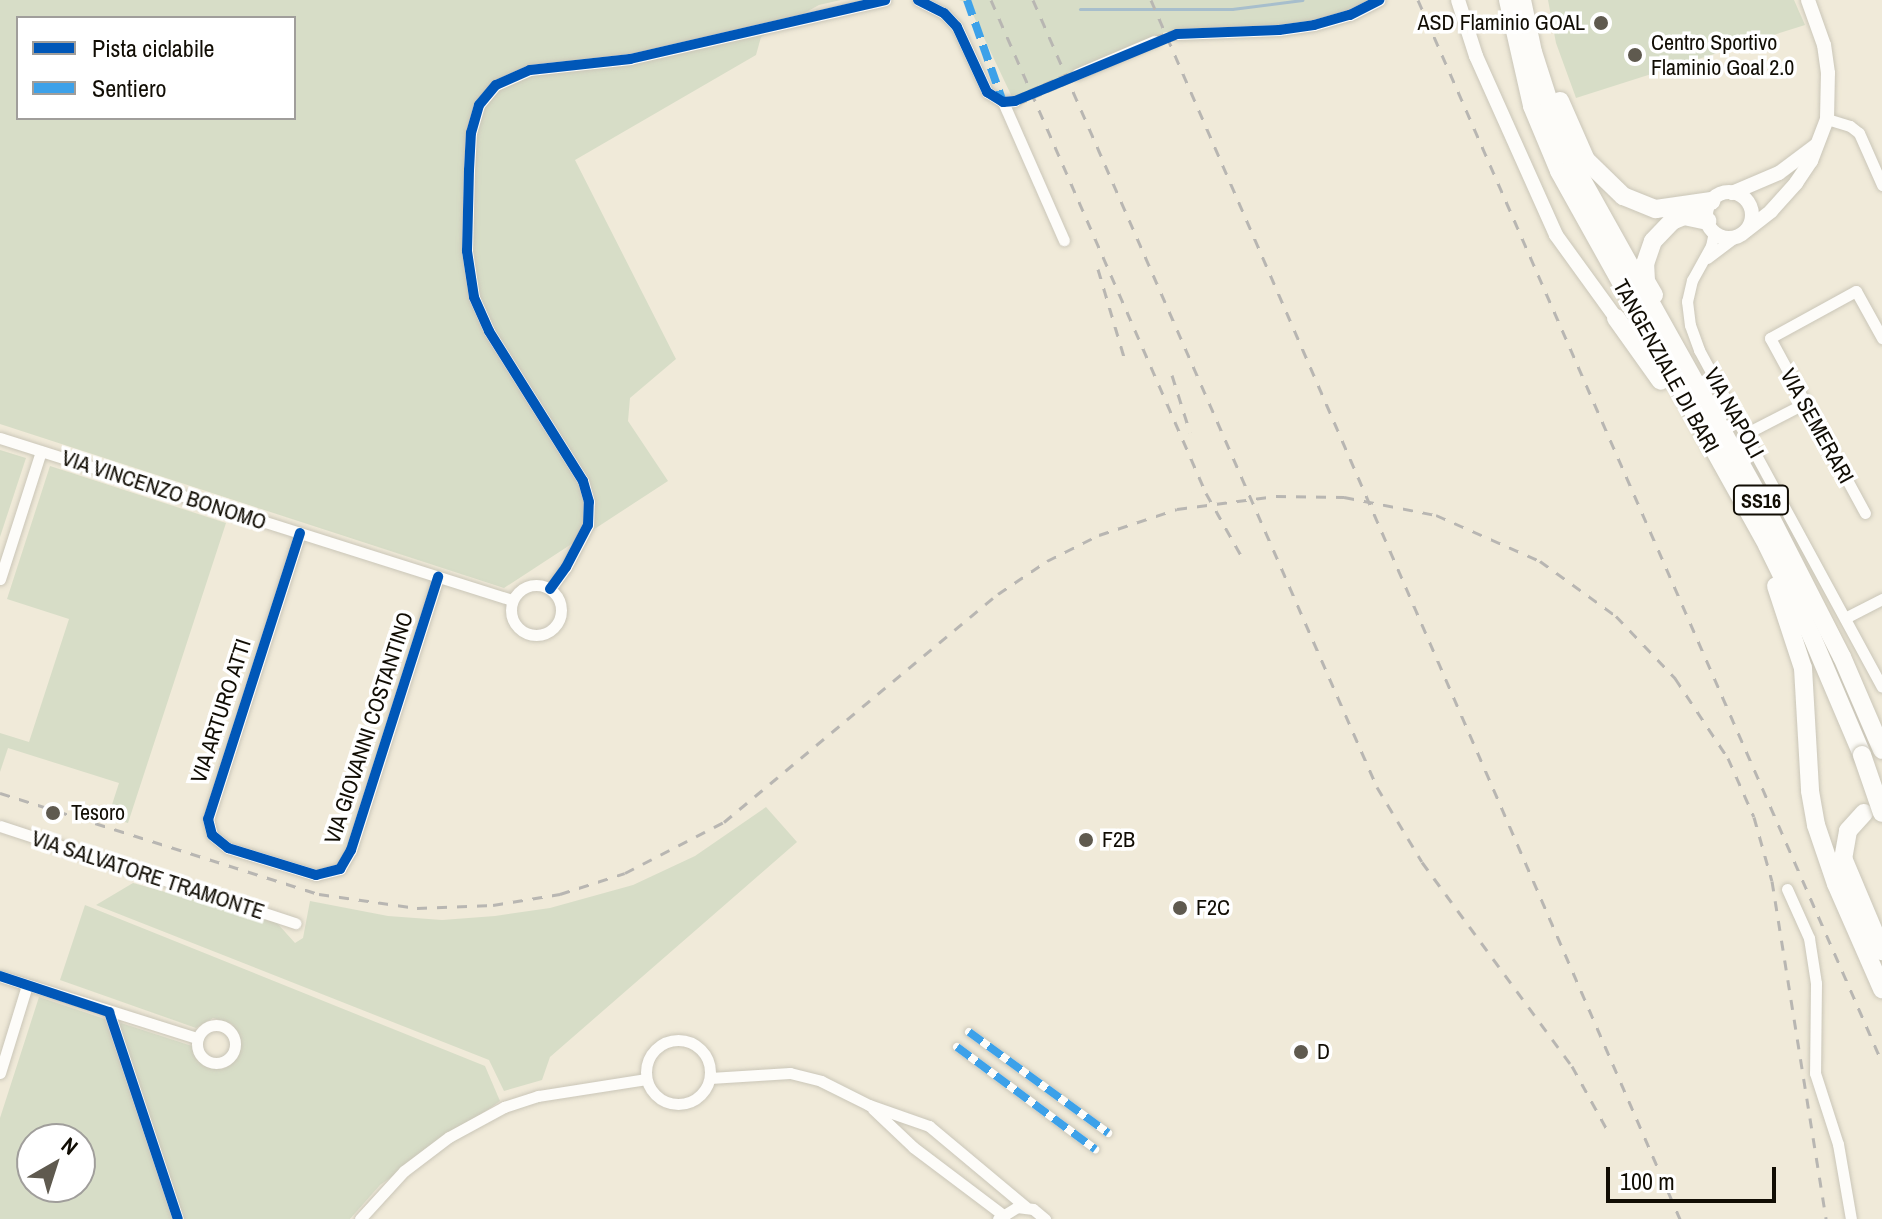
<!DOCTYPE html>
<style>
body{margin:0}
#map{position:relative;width:1882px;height:1219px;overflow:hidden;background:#f0ead9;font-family:"Archivo Narrow",sans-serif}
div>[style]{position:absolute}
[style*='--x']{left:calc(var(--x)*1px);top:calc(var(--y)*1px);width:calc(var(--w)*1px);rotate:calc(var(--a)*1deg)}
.green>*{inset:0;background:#d7ddc7}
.stream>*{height:3px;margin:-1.5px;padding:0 1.5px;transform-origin:1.5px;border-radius:1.5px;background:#a7becc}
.minor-tunnel>*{height:11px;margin-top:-5.5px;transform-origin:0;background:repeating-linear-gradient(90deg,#cfc9b9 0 11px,transparent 0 16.5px)}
.roads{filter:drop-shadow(0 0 2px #cac6b8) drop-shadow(0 0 2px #cac6b8)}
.pedestrian>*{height:8px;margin:-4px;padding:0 4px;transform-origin:4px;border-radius:4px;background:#fdfcf9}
.minor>*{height:11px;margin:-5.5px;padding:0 5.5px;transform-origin:5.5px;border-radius:5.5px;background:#fdfcf9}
.minor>.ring{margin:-5.5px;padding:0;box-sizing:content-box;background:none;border:11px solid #fdfcf9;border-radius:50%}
.tertiary>*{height:14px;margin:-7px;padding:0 7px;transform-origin:7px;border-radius:7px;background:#fdfcf9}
.tertiary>.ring{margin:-7px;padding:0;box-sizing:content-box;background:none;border:14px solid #fdfcf9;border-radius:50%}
.trunk>*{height:18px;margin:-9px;padding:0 9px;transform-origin:9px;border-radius:9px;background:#fdfcf9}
.rail>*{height:3px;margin-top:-1.5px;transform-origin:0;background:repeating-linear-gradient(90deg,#b8b6b2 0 10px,transparent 0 20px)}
.bridges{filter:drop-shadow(0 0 2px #cac6b8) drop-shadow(0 0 2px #cac6b8)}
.trunk-bridge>*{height:18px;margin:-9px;padding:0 9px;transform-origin:9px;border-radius:9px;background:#fdfcf9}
.quiet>*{height:8px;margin-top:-4px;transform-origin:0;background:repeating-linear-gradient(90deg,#3da1e9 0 16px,transparent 0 24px)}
.cycleway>*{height:10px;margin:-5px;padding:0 5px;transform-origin:5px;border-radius:5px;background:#0057b8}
.dots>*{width:22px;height:22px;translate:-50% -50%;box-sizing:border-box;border:4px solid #fff;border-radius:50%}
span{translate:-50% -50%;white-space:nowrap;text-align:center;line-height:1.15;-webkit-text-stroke:7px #fff;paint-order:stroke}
.shield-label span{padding:2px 6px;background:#fff;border:2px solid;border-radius:6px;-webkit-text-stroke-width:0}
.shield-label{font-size:20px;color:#110d04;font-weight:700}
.poi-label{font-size:22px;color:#110d04}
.right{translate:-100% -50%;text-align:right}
.left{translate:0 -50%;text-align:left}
.street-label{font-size:22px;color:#110d04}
.legend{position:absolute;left:16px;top:16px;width:280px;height:104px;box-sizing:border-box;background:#fff;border:2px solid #a09e9b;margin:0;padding:10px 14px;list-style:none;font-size:24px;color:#110d04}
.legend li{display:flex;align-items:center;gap:16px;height:40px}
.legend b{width:40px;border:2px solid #a09e9b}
.north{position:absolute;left:16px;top:1123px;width:80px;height:80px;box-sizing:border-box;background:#fff;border:2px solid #a09e9b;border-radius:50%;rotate:39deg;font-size:22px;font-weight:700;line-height:32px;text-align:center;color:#110d04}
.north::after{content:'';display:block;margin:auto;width:28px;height:36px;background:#5f5a4f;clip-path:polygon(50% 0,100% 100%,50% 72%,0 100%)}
.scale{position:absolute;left:1606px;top:1167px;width:170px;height:36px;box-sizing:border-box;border:4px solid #110d04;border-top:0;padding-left:10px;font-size:24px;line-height:28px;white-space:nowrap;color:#110d04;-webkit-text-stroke:6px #fff;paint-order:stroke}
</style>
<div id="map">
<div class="green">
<div style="clip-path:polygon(evenodd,0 0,841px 0,819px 5px,761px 37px,756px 55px,575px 160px,676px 359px,630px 398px,628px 421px,668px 481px,504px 588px,0 424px,0 0,18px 18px,294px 18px,294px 118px,18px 118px,18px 18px)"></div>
<div style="clip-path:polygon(959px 0,1373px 0,1310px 24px,1221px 35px,1166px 32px,1151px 37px,1103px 65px,1013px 99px,967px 2px)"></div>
<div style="clip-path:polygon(1548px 0,1794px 0,1805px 25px,1576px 98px,1556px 43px)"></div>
<div style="clip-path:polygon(0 450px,26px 458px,0 537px)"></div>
<div style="clip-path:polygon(50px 466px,226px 523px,128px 823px,108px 817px,119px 783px,8px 748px,0 772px,0 733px,29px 742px,69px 619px,7px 599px)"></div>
<div style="clip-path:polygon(766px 807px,797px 842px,550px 1057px,542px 1080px,504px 1091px,489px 1060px,96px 905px,133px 883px,277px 923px,295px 943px,303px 938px,310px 901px,388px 916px,442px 920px,495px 916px,550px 908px,633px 885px,695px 856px)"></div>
<div style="clip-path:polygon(85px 905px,485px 1066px,500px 1101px,380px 1185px,350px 1219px,183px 1219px,119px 1025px,121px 1023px,192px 1046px,198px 1061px,210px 1068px,223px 1069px,234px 1062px,240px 1038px,232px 1024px,213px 1018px,196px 1028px,60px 980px)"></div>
<div style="clip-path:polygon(evenodd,39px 997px,105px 1019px,173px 1219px,0 1219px,0 1118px,39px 997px,32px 1139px,80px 1139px,80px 1187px,32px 1187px,32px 1139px)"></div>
</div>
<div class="stream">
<div style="--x:1080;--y:9;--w:152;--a:0"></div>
<div style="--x:1232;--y:9;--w:71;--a:-7.3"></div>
</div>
<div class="minor-tunnel">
<div style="--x:1154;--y:41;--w:24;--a:-17"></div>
<div style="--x:1015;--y:101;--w:68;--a:-23.5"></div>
</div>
<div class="roads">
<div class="pedestrian">
<div style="--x:969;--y:1032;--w:172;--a:36"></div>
<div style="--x:957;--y:1047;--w:172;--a:36.5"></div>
</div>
<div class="minor">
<div style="--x:918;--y:0;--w:29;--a:27"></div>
<div style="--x:944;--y:13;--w:19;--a:47"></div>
<div style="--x:957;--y:27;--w:72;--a:65.2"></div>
<div style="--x:987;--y:92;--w:19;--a:32"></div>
<div style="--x:1003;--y:102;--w:12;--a:-5"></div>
<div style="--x:1177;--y:34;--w:102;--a:-2.2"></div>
<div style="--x:1279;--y:30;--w:35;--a:-8"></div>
<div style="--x:1314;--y:25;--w:37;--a:-16"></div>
<div style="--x:1350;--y:15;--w:33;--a:-27"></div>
<div style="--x:1077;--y:74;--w:84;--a:-23.2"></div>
<div style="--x:1003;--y:102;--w:151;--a:66.2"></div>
<div style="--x:1827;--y:119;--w:24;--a:17"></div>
<div style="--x:1850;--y:126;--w:11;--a:38"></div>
<div style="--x:1859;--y:133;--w:57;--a:66.1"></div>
<div style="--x:1714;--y:232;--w:14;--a:102"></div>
<div style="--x:1711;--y:246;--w:39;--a:119"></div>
<div style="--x:1692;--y:280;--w:22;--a:103"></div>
<div style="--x:1687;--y:301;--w:24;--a:83"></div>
<div style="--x:1690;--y:325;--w:27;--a:70"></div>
<div style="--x:1699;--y:350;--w:383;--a:61.5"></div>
<div style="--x:1707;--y:258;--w:34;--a:-37"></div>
<div style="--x:1745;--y:434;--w:68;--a:-27.3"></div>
<div style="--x:0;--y:438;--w:537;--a:17.56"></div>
<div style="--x:1865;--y:513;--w:199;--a:-118.5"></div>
<div style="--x:1770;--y:338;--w:98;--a:-28.7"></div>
<div style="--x:1856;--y:291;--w:54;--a:61"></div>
<div style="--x:300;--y:533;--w:300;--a:107.8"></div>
<div style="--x:208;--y:819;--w:16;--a:76"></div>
<div style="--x:212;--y:835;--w:21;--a:39"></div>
<div style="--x:228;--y:848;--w:92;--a:17.1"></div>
<div style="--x:316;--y:875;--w:25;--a:-14"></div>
<div style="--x:340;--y:869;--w:22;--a:-60"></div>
<div style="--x:351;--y:850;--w:287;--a:-72.3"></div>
<div style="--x:0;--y:579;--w:134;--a:-72.2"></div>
<div class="ring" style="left:511px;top:585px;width:39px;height:39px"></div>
<div style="--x:550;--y:589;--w:27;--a:-54"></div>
<div style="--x:566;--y:567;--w:47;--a:-62.4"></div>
<div style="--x:588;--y:525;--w:23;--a:-88"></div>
<div style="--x:589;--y:502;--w:22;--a:-106"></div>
<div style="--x:583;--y:481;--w:177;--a:-122.1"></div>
<div style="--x:489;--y:331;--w:37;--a:-114"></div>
<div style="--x:474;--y:297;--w:47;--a:-98.7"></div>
<div style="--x:467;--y:251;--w:81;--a:-88.6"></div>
<div style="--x:469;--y:170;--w:37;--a:-87"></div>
<div style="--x:471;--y:133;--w:29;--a:-74"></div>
<div style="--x:479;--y:105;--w:26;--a:-50"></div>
<div style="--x:496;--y:85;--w:37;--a:-24"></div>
<div style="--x:530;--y:70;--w:101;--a:-6.3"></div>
<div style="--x:630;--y:59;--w:262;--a:-13"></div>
<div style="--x:1845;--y:618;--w:42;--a:-27.2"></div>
<div style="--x:0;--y:826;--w:311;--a:18.2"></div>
<div style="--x:1787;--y:889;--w:54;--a:65.8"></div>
<div style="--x:1809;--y:938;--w:46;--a:81.2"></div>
<div style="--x:1816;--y:983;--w:90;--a:90.6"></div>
<div style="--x:1815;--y:1073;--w:75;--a:72.1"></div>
<div style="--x:1838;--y:1144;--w:76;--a:80.2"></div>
<div style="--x:0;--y:976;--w:207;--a:17.5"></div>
<div style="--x:109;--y:1012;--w:218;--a:71.6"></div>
<div class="ring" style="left:197px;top:1025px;width:27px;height:27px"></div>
<div class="ring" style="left:646px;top:1040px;width:53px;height:53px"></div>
<div style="--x:0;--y:1073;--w:92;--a:-72.9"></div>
<div style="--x:710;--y:1078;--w:80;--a:-3.6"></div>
<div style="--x:790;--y:1073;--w:32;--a:14"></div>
<div style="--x:821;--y:1081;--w:54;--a:26.6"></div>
<div style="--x:869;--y:1105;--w:64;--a:19.3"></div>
<div style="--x:929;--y:1126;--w:126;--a:39.9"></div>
<div style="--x:873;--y:1109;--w:55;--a:43.5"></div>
<div style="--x:913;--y:1147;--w:111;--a:37"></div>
<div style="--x:360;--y:1219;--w:65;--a:-47.5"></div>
<div style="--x:404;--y:1171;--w:56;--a:-37.1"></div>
<div style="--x:449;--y:1137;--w:63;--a:-28.6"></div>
<div style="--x:504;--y:1107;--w:36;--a:-18"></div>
<div style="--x:538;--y:1096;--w:109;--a:-8.9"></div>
<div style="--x:998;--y:1219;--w:22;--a:-32"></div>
<div style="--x:1017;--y:1207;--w:16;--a:7"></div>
<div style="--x:1033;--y:1209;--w:16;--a:40"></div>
</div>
<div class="tertiary">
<div style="--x:1458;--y:0;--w:59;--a:72.2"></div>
<div style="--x:1476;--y:56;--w:196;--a:65.9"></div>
<div style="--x:1556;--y:235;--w:102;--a:54.1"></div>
<div class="ring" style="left:1706px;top:192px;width:32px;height:32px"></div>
<div style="--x:1732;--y:193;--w:51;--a:-23.1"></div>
<div style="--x:1779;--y:173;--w:45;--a:-36.9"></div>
<div style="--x:1747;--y:230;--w:31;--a:-38"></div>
<div style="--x:1771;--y:211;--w:38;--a:-48"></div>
<div style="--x:1796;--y:183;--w:27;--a:-56"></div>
<div style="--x:1811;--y:161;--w:45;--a:-69.1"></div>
<div style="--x:1827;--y:119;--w:46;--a:-88.8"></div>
<div style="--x:1828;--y:73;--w:28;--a:-98"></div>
<div style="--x:1824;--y:45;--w:48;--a:-109.6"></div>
</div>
<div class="trunk">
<div style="--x:1508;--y:0;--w:109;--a:77.2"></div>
<div style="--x:1532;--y:106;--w:70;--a:67.4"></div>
<div style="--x:1559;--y:171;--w:428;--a:60.9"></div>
<div style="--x:1767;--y:545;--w:102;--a:63.9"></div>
<div style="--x:1812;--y:637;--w:128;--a:67"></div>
<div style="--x:1522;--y:0;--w:53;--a:78.1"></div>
<div style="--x:1533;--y:52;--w:82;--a:72.2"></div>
<div style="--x:1558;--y:130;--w:35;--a:66"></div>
<div style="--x:1572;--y:162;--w:403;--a:60.8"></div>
<div style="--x:1769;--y:514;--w:161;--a:63"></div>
<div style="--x:1842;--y:657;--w:101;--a:66.7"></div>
<div style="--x:1560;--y:101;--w:64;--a:66.2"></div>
<div style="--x:1586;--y:160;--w:52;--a:44.2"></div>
<div style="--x:1623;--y:196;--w:35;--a:22"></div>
<div style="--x:1656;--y:209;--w:56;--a:-8.3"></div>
<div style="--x:1654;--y:295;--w:16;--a:-120"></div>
<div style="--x:1646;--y:281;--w:17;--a:-93"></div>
<div style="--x:1645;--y:264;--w:24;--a:-71"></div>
<div style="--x:1653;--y:241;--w:28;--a:-46"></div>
<div style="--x:1672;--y:221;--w:13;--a:-23"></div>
<div style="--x:1684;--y:216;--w:24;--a:12"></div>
<div style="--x:1616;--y:318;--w:77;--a:54.5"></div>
<div style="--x:1776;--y:586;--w:86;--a:71.8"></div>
<div style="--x:1803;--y:668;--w:123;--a:86.7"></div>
<div style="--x:1810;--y:791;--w:35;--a:80"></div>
<div style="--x:1816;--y:825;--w:62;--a:71.3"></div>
<div style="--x:1836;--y:884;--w:115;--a:66.3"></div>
<div style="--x:1864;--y:813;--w:24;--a:132"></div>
<div style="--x:1848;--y:831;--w:27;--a:100"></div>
<div style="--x:1843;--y:858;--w:101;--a:67.2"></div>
</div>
</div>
<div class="rail">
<div style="--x:991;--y:0;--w:538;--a:66.44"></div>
<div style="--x:1206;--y:493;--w:76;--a:60.7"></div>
<div style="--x:1033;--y:0;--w:859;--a:66.39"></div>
<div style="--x:1377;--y:787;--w:87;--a:59"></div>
<div style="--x:1422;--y:862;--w:253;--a:53.7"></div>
<div style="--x:1572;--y:1066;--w:77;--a:61.1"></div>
<div style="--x:1151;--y:0;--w:1329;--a:66.54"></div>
<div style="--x:1418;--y:0;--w:1159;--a:66.4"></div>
<div style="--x:1098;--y:269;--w:92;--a:73.5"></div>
<div style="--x:1172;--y:375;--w:60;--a:72.5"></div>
<div style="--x:0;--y:793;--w:335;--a:17.6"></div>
<div style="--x:319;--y:894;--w:99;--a:8.1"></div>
<div style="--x:417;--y:908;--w:76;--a:-2.3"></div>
<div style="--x:493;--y:905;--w:68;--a:-9.3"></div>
<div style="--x:560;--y:894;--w:68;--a:-17.9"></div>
<div style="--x:625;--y:873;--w:111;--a:-27.3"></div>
<div style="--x:724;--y:822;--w:356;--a:-39.8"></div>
<div style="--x:998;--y:594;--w:59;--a:-34"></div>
<div style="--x:1047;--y:561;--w:58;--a:-26.6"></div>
<div style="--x:1099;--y:535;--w:82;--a:-18.4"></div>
<div style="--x:1177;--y:509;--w:100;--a:-7.5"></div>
<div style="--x:1276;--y:496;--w:68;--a:0.8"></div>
<div style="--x:1344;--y:497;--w:94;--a:11.1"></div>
<div style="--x:1436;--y:515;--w:114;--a:23.9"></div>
<div style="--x:1540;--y:561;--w:94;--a:35.9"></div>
<div style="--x:1616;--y:616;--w:86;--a:46.4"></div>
<div style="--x:1675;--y:678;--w:96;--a:56.5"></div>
<div style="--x:1728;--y:758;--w:64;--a:66.2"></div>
<div style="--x:1754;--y:817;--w:66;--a:74.3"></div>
<div style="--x:1772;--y:881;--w:342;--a:80.9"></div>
</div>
<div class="bridges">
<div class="trunk-bridge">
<div style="--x:1862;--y:755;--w:61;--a:71"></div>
</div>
</div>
<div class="quiet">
<div style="--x:967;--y:0;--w:108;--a:70.6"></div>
<div style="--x:969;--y:1032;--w:172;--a:36"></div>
<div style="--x:957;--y:1047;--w:172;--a:36.5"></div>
</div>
<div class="cycleway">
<div style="--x:918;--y:0;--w:29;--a:27"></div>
<div style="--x:944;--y:13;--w:19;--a:47"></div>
<div style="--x:957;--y:27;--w:72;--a:65.2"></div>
<div style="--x:987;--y:92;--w:19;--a:32"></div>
<div style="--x:1003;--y:102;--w:12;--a:-5"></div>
<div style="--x:1015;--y:101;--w:175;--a:-22.5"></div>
<div style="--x:1177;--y:34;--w:102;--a:-2.2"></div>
<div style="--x:1279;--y:30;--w:35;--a:-8"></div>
<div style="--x:1314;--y:25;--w:37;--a:-16"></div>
<div style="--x:1350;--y:15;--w:33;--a:-27"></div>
<div style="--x:300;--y:533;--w:300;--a:107.8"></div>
<div style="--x:208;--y:819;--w:16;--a:76"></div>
<div style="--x:212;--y:835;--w:21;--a:39"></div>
<div style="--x:228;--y:848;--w:92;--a:17.1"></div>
<div style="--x:316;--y:875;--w:25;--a:-14"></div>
<div style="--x:340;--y:869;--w:22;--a:-60"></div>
<div style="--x:351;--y:850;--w:287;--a:-72.3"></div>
<div style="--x:550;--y:589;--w:27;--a:-54"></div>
<div style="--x:566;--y:567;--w:47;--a:-62.4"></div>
<div style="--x:588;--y:525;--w:23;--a:-88"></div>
<div style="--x:589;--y:502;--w:22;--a:-106"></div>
<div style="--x:583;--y:481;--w:177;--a:-122.1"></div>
<div style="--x:489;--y:331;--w:37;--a:-114"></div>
<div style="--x:474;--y:297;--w:47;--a:-98.7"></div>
<div style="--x:467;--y:251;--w:81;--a:-88.6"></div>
<div style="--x:469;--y:170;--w:37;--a:-87"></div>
<div style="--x:471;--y:133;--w:29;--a:-74"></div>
<div style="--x:479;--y:105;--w:26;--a:-50"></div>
<div style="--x:496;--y:85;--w:37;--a:-24"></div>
<div style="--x:530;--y:70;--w:101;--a:-6.3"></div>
<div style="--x:630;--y:59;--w:262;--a:-13"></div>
<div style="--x:0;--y:976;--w:115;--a:18.3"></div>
<div style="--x:109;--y:1012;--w:218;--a:71.6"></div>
</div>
<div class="dots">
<div style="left:1601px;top:23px;background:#5f5a4f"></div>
<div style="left:1635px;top:55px;background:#5f5a4f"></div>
<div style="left:53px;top:813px;background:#5f5a4f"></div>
<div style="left:1086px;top:840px;background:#5f5a4f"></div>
<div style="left:1180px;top:908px;background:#5f5a4f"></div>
<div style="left:1301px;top:1052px;background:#5f5a4f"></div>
</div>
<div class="shield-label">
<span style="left:1761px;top:500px">SS16</span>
</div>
<div class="poi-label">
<span class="right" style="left:1585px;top:23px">ASD Flaminio GOAL</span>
<span class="left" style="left:1651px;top:55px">Centro Sportivo<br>Flaminio Goal 2.0</span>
<span class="left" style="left:71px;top:813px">Tesoro</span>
<span class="left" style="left:1102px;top:840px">F2B</span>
<span class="left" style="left:1196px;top:908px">F2C</span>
<span class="left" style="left:1317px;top:1052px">D</span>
</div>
<div class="street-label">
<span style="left:1666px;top:366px;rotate:61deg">TANGENZIALE DI BARI</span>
<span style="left:1734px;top:413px;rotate:61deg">VIA NAPOLI</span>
<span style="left:1817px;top:426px;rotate:61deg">VIA SEMERARI</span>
<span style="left:164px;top:490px;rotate:18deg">VIA VINCENZO BONOMO</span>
<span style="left:221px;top:711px;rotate:-72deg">VIA ARTURO ATTI</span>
<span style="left:369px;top:728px;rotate:-72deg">VIA GIOVANNI COSTANTINO</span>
<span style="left:148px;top:875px;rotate:18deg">VIA SALVATORE TRAMONTE</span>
</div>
<ul class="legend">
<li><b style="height:10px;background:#0057b8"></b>Pista ciclabile</li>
<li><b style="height:10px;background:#3da1e9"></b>Sentiero</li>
</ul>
<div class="north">N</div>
<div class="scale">100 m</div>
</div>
